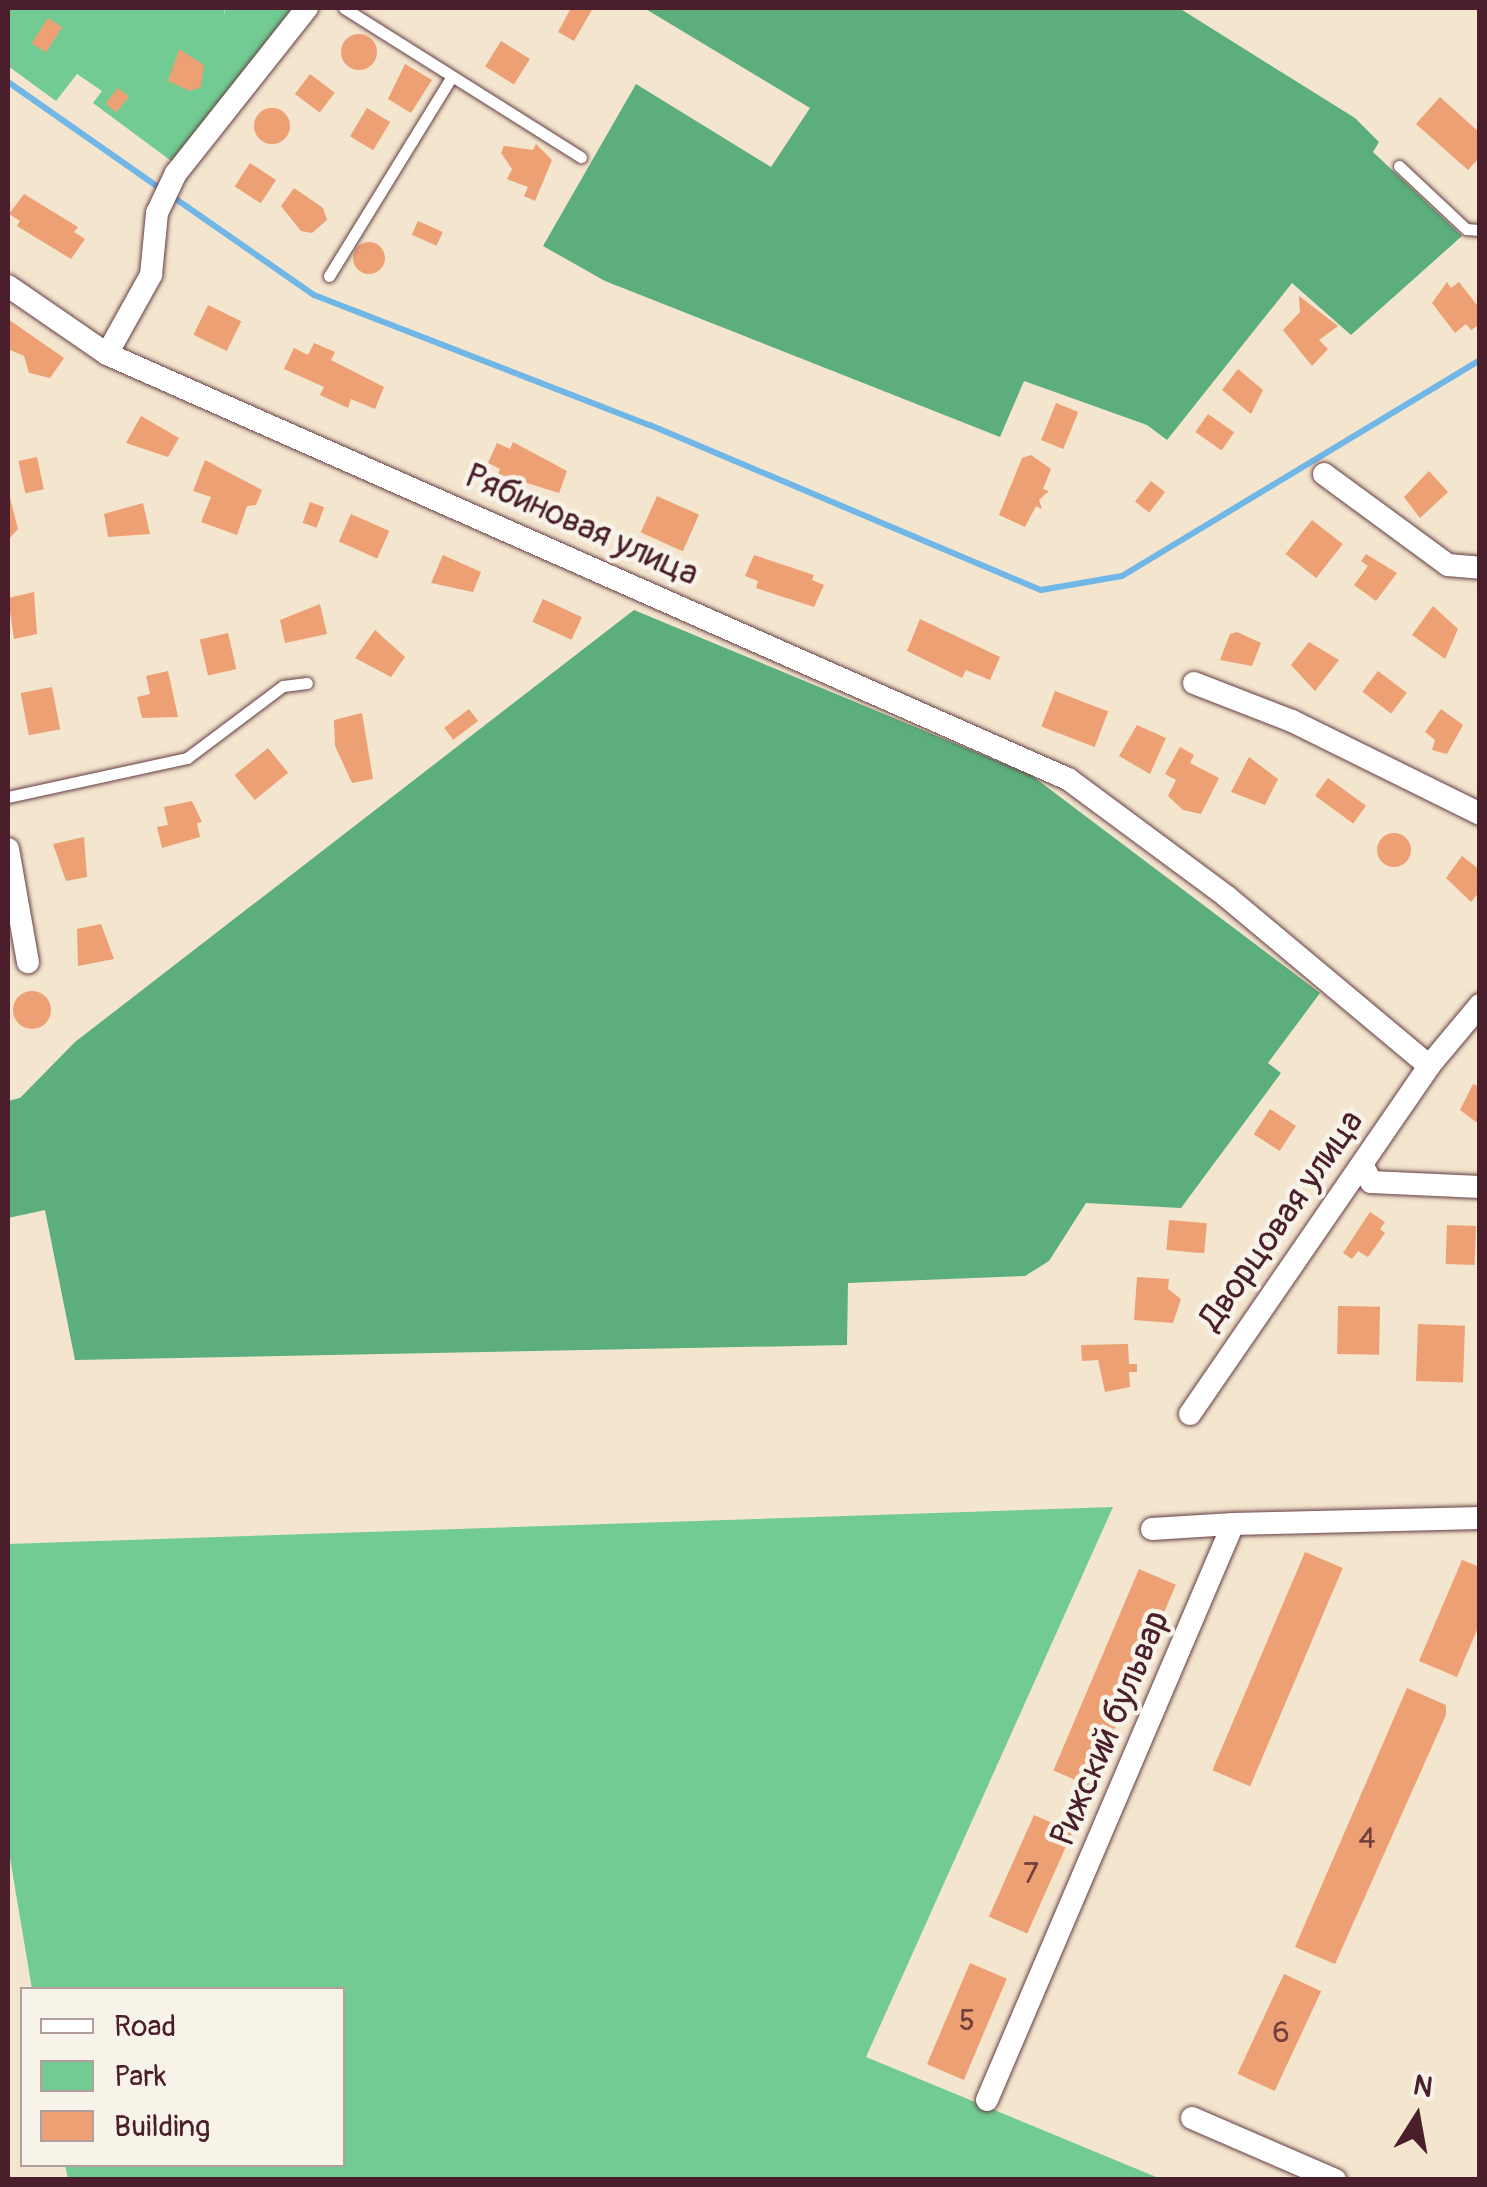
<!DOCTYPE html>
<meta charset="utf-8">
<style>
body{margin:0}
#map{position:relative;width:1487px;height:2187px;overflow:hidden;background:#f4e5ce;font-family:Pangolin,sans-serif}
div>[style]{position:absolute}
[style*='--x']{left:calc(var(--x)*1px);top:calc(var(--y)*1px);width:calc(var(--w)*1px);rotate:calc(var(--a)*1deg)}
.green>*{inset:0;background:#71cb92}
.forest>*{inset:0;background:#5caf7c}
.stream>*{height:6px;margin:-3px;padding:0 3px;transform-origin:3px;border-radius:3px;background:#70b6e7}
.building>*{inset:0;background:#eda073;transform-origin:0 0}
.round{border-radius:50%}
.roads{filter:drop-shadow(0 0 2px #643d43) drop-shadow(0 0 2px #643d43)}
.service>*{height:11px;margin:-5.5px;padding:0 5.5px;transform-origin:5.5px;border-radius:5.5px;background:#fff}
.minor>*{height:22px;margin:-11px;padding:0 11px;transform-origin:11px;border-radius:11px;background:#fff}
span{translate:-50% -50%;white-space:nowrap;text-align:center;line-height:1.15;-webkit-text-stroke:9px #f7f3e8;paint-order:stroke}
.number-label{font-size:30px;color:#733f3d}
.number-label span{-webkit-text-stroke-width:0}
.street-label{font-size:35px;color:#4a1f2b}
.frame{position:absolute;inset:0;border:10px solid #4a1f2b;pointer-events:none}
.legend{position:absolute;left:20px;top:1987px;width:325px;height:180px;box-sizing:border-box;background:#f7f3e8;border:2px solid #b29e9c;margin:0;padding:12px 18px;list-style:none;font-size:30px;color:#4a1f2b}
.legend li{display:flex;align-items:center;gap:20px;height:50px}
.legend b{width:50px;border:2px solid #b29e9c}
.north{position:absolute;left:1367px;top:2067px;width:100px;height:100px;-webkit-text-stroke:8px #f7f3e8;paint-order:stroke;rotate:11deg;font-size:28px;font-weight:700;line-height:40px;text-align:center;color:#4a1f2b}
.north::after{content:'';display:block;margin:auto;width:35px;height:45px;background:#4a1f2b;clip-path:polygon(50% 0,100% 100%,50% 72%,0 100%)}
</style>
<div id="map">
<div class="green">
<div style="clip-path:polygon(8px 8px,224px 8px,225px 15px,225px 8px,292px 8px,174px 163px,93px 103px,102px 91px,77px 74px,56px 101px,8px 66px)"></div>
<div style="clip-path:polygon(1113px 1507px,866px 2057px,1161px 2179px,68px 2179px,65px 2165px,342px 2164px,342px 1990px,32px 1989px,8px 1846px,8px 1544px)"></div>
</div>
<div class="forest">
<div style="clip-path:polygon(644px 8px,1179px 8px,1355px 118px,1379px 142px,1373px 152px,1462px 236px,1351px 335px,1292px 283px,1167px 440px,1147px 425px,1024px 381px,1000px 437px,605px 281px,543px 246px,636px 84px,771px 167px,810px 108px)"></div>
<div style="clip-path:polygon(634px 610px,1031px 775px,1320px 993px,1268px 1063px,1281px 1073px,1181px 1208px,1086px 1203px,1049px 1261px,1025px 1276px,848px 1283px,847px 1345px,75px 1360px,45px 1210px,8px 1218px,8px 1101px,20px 1098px,75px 1042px)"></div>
</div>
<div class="stream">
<div style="--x:8;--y:82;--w:188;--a:35"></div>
<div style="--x:173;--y:197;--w:172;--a:34.8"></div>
<div style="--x:314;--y:295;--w:360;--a:21.2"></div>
<div style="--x:650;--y:425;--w:424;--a:22.9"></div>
<div style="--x:1041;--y:590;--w:82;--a:-9.8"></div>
<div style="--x:1122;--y:576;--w:418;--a:-31.1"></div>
</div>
<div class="building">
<div style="clip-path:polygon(571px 8px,593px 8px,574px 41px,558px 32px)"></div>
<div style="left:48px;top:18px;width:17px;height:30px;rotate:33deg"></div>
<div class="round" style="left:341px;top:34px;width:36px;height:36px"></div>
<div style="left:501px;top:41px;width:34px;height:30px;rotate:32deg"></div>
<div style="clip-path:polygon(179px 49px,204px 65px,201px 87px,190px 91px,168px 81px)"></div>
<div style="clip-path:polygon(405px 64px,432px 80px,411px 113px,388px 99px)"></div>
<div style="left:310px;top:74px;width:31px;height:25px;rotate:37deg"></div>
<div style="left:118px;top:88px;width:14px;height:20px;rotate:39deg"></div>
<div style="clip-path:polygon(1440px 97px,1480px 133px,1480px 157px,1468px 170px,1416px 124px)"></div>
<div style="left:367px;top:108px;width:27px;height:33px;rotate:31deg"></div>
<div class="round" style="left:254px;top:108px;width:36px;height:36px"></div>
<div style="clip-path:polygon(536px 144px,552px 160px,535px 201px,524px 196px,528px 187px,507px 179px,512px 169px,501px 153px,504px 146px,533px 150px)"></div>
<div style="left:250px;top:163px;width:31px;height:28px;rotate:33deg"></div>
<div style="clip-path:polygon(294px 188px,323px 208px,327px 220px,312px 233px,301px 231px,281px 206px)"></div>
<div style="clip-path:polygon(24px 194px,78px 227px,74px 232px,85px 239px,71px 259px,17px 226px,20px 221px,9px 214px)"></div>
<div style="left:418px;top:221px;width:27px;height:15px;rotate:24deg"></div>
<div class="round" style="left:353px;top:242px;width:32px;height:32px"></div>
<div style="clip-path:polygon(1447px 282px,1451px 288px,1459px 282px,1480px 309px,1480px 324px,1471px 330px,1466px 324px,1455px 333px,1432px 303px)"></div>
<div style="clip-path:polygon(1299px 296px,1338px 326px,1319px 340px,1328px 349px,1312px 366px,1283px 330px,1300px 312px)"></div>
<div style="left:208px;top:305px;width:37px;height:33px;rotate:26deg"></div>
<div style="clip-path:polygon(8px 319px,64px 358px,50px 378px,29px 373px,24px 356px,8px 349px)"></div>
<div style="clip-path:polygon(314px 343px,335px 352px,331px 360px,384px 387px,375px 409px,351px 399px,348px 408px,333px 401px,320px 395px,324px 387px,284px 369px,294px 348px,308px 355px)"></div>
<div style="clip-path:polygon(1238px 369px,1263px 390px,1251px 414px,1222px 390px)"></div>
<div style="left:1056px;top:403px;width:24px;height:40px;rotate:22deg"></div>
<div style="left:1208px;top:414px;width:32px;height:22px;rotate:35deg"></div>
<div style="clip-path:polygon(141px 416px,179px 438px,168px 457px,126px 443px)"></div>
<div style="clip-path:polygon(513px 442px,567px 471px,559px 493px,498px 474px,500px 469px,488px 463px,497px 443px,510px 449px)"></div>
<div style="clip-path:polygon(1031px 455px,1051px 469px,1043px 489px,1049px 491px,1039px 500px,1042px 509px,1036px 506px,1025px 527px,999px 515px,1022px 458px)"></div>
<div style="left:37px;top:457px;width:33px;height:19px;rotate:78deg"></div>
<div style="clip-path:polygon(205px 460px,262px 490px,256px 505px,247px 506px,237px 535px,201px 522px,211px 497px,193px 491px)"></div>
<div style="clip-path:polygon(1429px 471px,1448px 492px,1420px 518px,1404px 497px)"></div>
<div style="left:1151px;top:481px;width:18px;height:26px;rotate:38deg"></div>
<div style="clip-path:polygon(8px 490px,18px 529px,8px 540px)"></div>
<div style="left:657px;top:496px;width:46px;height:40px;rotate:24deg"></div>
<div style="left:310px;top:502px;width:15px;height:22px;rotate:20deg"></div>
<div style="clip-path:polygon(143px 503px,150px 534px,108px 537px,104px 514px)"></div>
<div style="left:351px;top:514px;width:42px;height:30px;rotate:24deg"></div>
<div style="left:1312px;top:520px;width:39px;height:43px;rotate:38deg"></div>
<div style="clip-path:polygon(1366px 554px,1397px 573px,1376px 601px,1354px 585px,1368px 566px,1361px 561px)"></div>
<div style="clip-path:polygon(443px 555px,481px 572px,473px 592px,431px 583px)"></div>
<div style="clip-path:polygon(754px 555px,814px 575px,812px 580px,824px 585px,814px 607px,756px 588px,758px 581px,745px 576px)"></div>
<div style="clip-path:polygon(34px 592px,37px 634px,14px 639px,8px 598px)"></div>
<div style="left:543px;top:599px;width:43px;height:25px;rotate:25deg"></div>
<div style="clip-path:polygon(320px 604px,327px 634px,285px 643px,280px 620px)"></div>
<div style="clip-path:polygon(1433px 606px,1458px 629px,1445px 659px,1412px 635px)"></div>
<div style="clip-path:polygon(920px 619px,1000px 657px,990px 680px,966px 670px,962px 678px,907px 651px)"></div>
<div style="clip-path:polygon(375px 630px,405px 657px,391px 677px,355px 658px)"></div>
<div style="clip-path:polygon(1237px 632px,1261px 643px,1252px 666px,1220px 660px,1230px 634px)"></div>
<div style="left:228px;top:633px;width:37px;height:29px;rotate:77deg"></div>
<div style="clip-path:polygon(1309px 642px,1339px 660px,1315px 691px,1291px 665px)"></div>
<div style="clip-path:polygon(168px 671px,178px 717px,142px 718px,137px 697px,150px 694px,146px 676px)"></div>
<div style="left:1378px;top:671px;width:36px;height:26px;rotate:37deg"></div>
<div style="left:52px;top:687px;width:43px;height:32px;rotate:79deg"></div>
<div style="left:1055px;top:691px;width:57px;height:38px;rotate:21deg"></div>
<div style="left:469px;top:709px;width:15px;height:31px;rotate:53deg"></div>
<div style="clip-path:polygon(1441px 709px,1463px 725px,1447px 754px,1432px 750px,1435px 740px,1425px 732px)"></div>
<div style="clip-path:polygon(362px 713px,373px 779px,352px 783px,335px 746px,334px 720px)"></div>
<div style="clip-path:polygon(1137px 725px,1166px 738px,1150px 774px,1119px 756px)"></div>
<div style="clip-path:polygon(1180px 747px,1194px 755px,1190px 763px,1219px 778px,1201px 814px,1183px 810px,1168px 796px,1176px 780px,1165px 774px)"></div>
<div style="left:268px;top:748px;width:32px;height:43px;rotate:51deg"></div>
<div style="clip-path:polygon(1249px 757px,1278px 779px,1265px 805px,1231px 792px)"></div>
<div style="left:1328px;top:778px;width:47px;height:22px;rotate:36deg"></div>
<div style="clip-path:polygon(192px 801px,202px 822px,197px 823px,200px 837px,162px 848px,157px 827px,168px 825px,164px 807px)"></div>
<div class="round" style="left:1377px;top:833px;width:34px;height:34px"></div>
<div style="clip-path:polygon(84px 837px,87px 877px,66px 881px,53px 844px)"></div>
<div style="clip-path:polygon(1462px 856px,1480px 870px,1480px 891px,1471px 902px,1446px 878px)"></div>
<div style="clip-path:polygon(101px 924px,114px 959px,78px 966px,77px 929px)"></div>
<div class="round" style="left:13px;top:991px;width:38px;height:38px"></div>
<div style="clip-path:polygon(1473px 1084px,1480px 1087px,1480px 1125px,1460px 1110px)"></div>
<div style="left:1270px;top:1109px;width:31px;height:30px;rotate:33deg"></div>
<div style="clip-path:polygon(1370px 1212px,1385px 1222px,1380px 1229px,1385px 1233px,1368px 1257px,1358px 1251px,1352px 1259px,1343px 1253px)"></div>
<div style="left:1169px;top:1220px;width:38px;height:30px;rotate:5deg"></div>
<div style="left:1447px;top:1225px;width:29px;height:39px;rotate:2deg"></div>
<div style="clip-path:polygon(1137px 1277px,1169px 1279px,1168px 1289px,1181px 1299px,1173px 1323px,1134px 1320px)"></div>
<div style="left:1338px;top:1306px;width:42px;height:48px;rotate:1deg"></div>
<div style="left:1418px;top:1324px;width:47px;height:57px;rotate:2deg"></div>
<div style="clip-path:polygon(1128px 1344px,1129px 1364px,1137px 1364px,1137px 1372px,1129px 1372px,1130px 1387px,1105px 1392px,1098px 1360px,1082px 1361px,1081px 1345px)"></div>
<div style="left:1305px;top:1552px;width:41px;height:237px;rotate:23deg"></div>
<div style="clip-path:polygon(1462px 1560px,1480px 1567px,1480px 1623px,1457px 1677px,1419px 1661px)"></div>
<div style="left:1139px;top:1569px;width:40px;height:219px;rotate:23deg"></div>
<div style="clip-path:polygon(1407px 1688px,1446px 1705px,1446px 1715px,1335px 1964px,1295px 1947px)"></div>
<div style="left:1034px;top:1815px;width:42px;height:111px;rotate:24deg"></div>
<div style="left:970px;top:1963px;width:40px;height:110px;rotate:23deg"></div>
<div style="left:1284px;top:1974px;width:41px;height:110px;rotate:25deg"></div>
</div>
<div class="roads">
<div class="service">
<div style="--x:344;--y:8;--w:280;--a:32.2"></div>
<div style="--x:1399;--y:166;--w:92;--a:43.2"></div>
<div style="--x:1466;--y:229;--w:14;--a:4"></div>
<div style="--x:329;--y:276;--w:233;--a:-58.4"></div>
<div style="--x:8;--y:797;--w:183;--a:-12.3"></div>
<div style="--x:187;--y:758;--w:120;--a:-36.9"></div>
<div style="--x:283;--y:686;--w:24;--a:-7"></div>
</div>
<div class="minor">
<div style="--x:307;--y:8;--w:211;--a:128.4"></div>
<div style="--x:176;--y:173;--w:44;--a:115.4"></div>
<div style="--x:157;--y:213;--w:62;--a:95.5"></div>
<div style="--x:151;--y:275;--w:90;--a:119.1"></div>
<div style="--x:107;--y:354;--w:1051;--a:23.86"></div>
<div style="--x:1068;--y:779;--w:197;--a:36.5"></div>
<div style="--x:1226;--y:896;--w:265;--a:39.9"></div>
<div style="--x:1429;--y:1066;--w:80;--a:-50.1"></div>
<div style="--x:8;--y:286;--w:120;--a:34.5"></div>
<div style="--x:1324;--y:474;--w:154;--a:36.3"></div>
<div style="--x:1448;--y:565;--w:32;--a:5"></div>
<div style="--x:1194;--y:683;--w:105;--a:21.2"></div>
<div style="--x:1292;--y:721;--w:210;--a:26.3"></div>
<div style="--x:8;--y:849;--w:115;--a:80"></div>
<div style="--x:1363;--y:1166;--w:18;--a:63"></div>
<div style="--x:1371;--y:1182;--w:109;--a:2.6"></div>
<div style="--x:1190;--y:1414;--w:422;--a:-55.5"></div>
<div style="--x:1152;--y:1529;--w:81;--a:-3.5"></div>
<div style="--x:987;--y:2100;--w:626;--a:-66.87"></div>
<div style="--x:1233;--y:1524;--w:247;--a:-1.4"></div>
<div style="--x:1192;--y:2118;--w:156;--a:23.4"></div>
</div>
</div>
<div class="number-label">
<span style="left:1367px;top:1839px">4</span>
<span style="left:1031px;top:1874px">7</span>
<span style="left:967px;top:2021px">5</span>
<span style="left:1281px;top:2033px">6</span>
</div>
<div class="street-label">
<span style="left:582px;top:525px;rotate:24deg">Рябиновая улица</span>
<span style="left:1281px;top:1220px;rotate:-55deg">Дворцовая улица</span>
<span style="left:1110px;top:1728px;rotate:-67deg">Рижский бульвар</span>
</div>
<div class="frame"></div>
<ul class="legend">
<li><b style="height:12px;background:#fff"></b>Road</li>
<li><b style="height:28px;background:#71cb92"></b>Park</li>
<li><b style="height:28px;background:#eda073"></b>Building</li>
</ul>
<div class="north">N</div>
</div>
